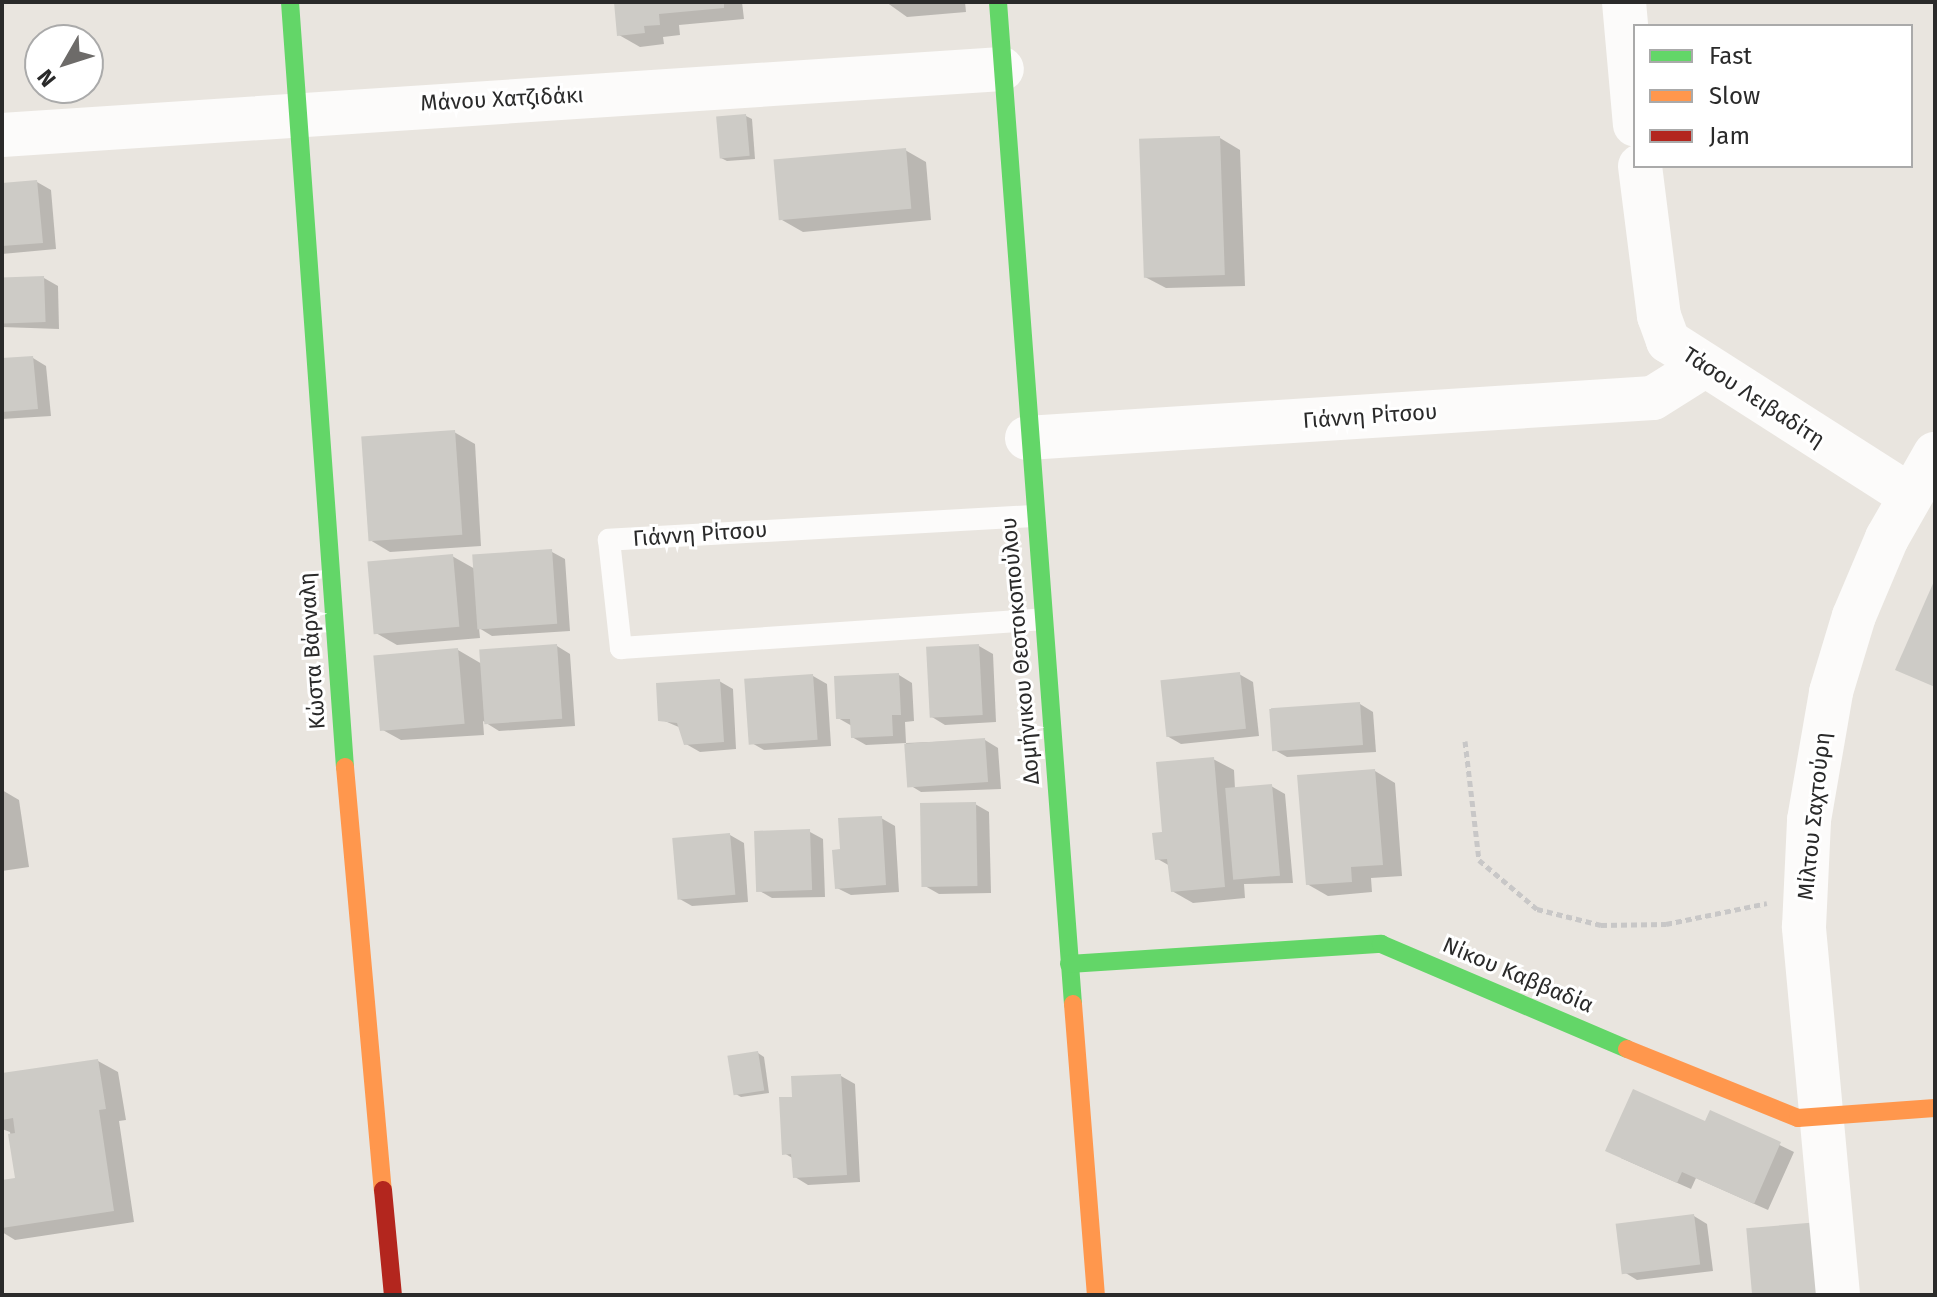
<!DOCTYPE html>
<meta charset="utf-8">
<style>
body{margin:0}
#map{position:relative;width:1937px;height:1297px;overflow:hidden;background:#e9e5df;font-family:"Fira Sans",sans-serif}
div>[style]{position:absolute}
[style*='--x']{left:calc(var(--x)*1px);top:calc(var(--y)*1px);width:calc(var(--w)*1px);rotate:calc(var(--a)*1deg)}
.shadow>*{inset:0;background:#0003}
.building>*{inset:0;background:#cdcbc6;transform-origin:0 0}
.path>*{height:5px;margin-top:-2.5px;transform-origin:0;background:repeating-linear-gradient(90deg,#c8c7c7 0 6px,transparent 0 10px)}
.lane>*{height:22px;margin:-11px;padding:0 11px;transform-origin:11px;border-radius:11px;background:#fcfbfa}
.street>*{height:44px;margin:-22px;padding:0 22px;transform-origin:22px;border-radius:22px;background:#fcfbfa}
.fast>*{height:18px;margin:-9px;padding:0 9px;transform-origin:9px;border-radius:9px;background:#63d668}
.slow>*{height:18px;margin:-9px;padding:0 9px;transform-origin:9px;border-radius:9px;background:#ff974d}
.jam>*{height:18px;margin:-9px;padding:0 9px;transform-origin:9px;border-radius:9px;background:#b3261e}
span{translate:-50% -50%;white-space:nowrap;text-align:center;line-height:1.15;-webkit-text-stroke:6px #fff;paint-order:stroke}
.street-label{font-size:22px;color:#2a2a2a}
.frame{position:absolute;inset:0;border:4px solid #2a2a2a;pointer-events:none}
.legend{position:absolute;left:1633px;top:24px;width:280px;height:144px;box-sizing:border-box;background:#fff;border:2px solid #aaa;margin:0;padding:10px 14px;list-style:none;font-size:24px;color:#2a2a2a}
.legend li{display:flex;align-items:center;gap:16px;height:40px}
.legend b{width:40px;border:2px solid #aaa}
.north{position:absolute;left:24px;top:24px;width:80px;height:80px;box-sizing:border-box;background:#fff;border:2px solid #aaa;border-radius:50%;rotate:231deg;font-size:22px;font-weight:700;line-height:32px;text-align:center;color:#2a2a2a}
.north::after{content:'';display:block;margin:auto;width:28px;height:36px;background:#6d6b69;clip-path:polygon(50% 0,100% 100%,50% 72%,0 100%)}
</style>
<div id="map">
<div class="shadow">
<div style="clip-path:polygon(616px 2px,742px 2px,744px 19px,679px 25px,680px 35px,663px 37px,664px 44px,640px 47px,619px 35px)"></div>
<div style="clip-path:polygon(886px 2px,965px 2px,966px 12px,907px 17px)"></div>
<div style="clip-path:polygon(746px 116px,752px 119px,755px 159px,727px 161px,721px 158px)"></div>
<div style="clip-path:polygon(1220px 138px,1240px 150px,1245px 286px,1166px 288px,1145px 277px)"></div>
<div style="clip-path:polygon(905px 150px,926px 162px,931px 220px,803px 232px,782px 220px)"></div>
<div style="clip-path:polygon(37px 182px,51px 190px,56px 249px,2px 254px,2px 185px)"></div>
<div style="clip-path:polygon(44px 278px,58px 286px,59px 329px,2px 327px,2px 280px)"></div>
<div style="clip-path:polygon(33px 358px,46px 366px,51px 416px,2px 419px,2px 360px)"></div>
<div style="clip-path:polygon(454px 432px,475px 444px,481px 546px,390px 552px,370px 540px)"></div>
<div style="clip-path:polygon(552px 552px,565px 559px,570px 631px,492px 636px,479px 628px,480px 638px,397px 645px,376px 633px,452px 556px,475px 569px)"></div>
<div style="clip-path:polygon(557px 646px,570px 654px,575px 726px,499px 731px,483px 721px,484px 735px,401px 740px,381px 729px,458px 650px,482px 664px)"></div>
<div style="clip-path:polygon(979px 646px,993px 654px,996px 722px,945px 725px,932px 717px)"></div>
<div style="clip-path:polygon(1239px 674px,1253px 682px,1259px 736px,1181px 744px,1167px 736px)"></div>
<div style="clip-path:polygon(899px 675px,912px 683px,914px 721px,905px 722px,906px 743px,985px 740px,998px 748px,1001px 789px,921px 792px,908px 784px,906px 743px,866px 745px,852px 737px,852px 726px,838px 718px)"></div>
<div style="clip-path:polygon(813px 676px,827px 684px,831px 746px,764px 750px,750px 742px)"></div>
<div style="clip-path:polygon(719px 681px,733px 689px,736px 749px,700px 752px,686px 744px,681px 728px,660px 719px)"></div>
<div style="clip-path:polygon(1360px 704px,1373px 712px,1376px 752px,1287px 757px,1273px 749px)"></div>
<div style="clip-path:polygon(1213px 759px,1234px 770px,1235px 789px,1271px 786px,1285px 794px,1293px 883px,1244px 884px,1245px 898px,1193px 903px,1172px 891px,1170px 866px,1156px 858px)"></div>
<div style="clip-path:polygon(1375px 771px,1395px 783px,1402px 876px,1371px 878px,1372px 892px,1328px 896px,1307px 884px)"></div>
<div style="clip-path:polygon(2px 790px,19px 800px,29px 867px,2px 871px)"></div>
<div style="clip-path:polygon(975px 804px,989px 812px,991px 893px,939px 894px,925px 886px)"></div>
<div style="clip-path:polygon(881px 818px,895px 826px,899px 892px,851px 895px,837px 888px,842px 851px)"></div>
<div style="clip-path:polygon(810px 832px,823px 839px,825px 897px,772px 898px,758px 890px)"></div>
<div style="clip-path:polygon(730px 835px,744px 843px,748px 902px,692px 906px,678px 898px)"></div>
<div style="clip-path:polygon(758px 1053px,764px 1057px,769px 1093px,741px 1097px,734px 1093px)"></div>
<div style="clip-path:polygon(98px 1061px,118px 1072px,126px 1120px,119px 1121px,134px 1222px,15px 1240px,2px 1232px,2px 1182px,17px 1180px,10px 1132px,2px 1129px,2px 1075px)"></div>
<div style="clip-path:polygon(841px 1076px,855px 1084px,860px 1182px,808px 1185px,795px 1177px,794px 1159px,784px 1153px,794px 1098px)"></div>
<div style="clip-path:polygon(1711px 1112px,1794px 1152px,1768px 1210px,1696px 1178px,1691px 1189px,1621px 1158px,1706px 1124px)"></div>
<div style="clip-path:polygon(1694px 1216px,1707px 1224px,1713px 1271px,1637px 1280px,1624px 1272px)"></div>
</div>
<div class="building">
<div style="clip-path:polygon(614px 2px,724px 2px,724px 8px,659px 14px,660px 25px,644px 26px,645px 33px,617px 36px)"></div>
<div style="left:746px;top:114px;width:42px;height:30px;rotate:85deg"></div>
<div style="left:1220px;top:136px;width:139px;height:81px;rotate:88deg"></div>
<div style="left:906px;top:148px;width:61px;height:133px;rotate:85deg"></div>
<div style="clip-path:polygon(37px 180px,43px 243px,2px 246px,2px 183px)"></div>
<div style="left:44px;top:276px;width:46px;height:42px;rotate:88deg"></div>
<div style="clip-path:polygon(33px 356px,38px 409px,2px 412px,2px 358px)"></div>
<div style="left:455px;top:430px;width:105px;height:94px;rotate:86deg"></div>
<div style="left:552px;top:549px;width:75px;height:80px;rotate:86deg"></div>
<div style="left:453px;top:554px;width:73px;height:86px;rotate:85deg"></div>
<div style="clip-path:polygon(1935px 579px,1935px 687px,1895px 670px)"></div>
<div style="left:557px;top:644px;width:75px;height:78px;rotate:86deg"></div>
<div style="left:979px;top:644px;width:71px;height:53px;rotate:87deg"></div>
<div style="left:458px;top:648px;width:76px;height:85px;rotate:85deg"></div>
<div style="left:1240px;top:672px;width:57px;height:80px;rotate:84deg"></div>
<div style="clip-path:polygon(899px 673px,901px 715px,892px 715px,893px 736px,851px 738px,850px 719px,836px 719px,834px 676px)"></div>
<div style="left:813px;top:674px;width:66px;height:69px;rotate:86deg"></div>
<div style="clip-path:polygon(720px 679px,724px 742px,684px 745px,677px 723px,658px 721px,656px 683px)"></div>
<div style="left:1360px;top:702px;width:43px;height:91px;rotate:86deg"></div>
<div style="left:985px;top:738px;width:44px;height:81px;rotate:86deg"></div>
<div style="clip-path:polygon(1214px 757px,1225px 887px,1171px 892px,1167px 859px,1155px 860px,1152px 833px,1162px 832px,1156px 762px)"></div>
<div style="clip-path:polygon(1375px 769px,1383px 865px,1351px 867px,1352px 882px,1306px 885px,1297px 775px)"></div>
<div style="left:1272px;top:784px;width:92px;height:47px;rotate:85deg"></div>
<div style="left:976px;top:802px;width:84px;height:56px;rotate:89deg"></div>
<div style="clip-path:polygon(882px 816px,886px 885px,835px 889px,832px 850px,840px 849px,838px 818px)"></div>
<div style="left:810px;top:829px;width:61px;height:56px;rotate:88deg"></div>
<div style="left:730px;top:833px;width:62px;height:58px;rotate:85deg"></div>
<div style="left:758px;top:1051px;width:40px;height:31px;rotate:81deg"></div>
<div style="clip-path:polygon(98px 1059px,106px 1109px,99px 1110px,114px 1211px,2px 1228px,2px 1180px,15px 1178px,8px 1134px,15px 1133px,13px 1118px,2px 1120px,2px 1073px)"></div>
<div style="clip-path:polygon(841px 1074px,847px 1175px,793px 1178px,791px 1154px,782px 1155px,779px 1097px,792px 1097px,791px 1076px)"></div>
<div style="clip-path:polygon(1633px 1089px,1705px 1121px,1710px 1110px,1781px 1142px,1754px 1204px,1682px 1172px,1677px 1183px,1605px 1151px)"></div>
<div style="left:1694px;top:1214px;width:51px;height:79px;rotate:83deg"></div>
<div style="left:1819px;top:1222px;width:73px;height:73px;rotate:85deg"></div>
</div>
<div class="path">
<div style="--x:1465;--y:741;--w:120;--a:83.3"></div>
<div style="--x:1479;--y:860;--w:76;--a:40.2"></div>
<div style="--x:1537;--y:909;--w:66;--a:14"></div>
<div style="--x:1601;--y:925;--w:65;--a:-0.9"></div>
<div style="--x:1666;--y:924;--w:103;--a:-11.7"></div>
</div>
<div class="lane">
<div style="--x:1033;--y:516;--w:425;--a:176.8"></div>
<div style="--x:609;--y:540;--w:109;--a:83.7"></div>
<div style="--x:621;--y:648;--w:421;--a:-3.9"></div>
</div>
<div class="street">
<div style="--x:1624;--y:2;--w:123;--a:84.9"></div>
<div style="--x:2;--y:135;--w:1002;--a:-3.78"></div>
<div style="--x:1640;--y:166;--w:151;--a:82.8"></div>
<div style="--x:1659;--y:316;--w:27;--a:70"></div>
<div style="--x:1668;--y:341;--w:287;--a:32.6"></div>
<div style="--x:1027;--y:438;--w:627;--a:-3.66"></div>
<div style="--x:1653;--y:398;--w:60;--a:-32.1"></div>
<div style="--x:1838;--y:1295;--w:370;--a:-95.3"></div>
<div style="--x:1804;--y:927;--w:107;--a:-87.3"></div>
<div style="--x:1809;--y:820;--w:130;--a:-80.2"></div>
<div style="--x:1831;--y:692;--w:79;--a:-73.2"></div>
<div style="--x:1854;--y:616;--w:85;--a:-67.1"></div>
<div style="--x:1887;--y:538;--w:97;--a:-60.3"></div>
</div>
<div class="fast">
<div style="--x:290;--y:2;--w:767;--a:85.89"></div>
<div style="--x:998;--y:2;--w:1005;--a:85.72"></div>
<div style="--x:1069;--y:964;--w:313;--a:-3.7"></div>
<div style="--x:1381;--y:944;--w:267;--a:23.1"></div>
</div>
<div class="slow">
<div style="--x:345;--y:767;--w:425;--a:84.9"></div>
<div style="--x:1073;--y:1004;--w:292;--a:85.5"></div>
<div style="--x:1627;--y:1049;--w:184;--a:22"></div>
<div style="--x:1798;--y:1118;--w:137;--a:-4.2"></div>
</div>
<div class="jam">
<div style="--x:383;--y:1190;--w:105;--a:84.6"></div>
</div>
<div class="street-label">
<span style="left:502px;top:99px;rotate:-3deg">Μάνου Χατζιδάκι</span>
<span style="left:1754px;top:397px;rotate:33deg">Τάσου Λειβαδίτη</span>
<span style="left:1370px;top:416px;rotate:-4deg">Γιάννη Ρίτσου</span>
<span style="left:700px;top:534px;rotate:-4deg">Γιάννη Ρίτσου</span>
<span style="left:312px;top:651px;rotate:-94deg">Κώστα Βάρναλη</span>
<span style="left:1020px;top:651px;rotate:-95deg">Δομήνικου Θεοτοκοπούλου</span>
<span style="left:1814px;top:816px;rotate:-84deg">Μίλτου Σαχτούρη</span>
<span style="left:1518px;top:975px;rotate:23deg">Νίκου Καββαδία</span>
</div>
<div class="frame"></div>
<ul class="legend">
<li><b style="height:10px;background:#63d668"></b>Fast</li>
<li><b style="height:10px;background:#ff974d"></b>Slow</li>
<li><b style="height:10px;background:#b3261e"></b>Jam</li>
</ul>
<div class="north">N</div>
</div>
